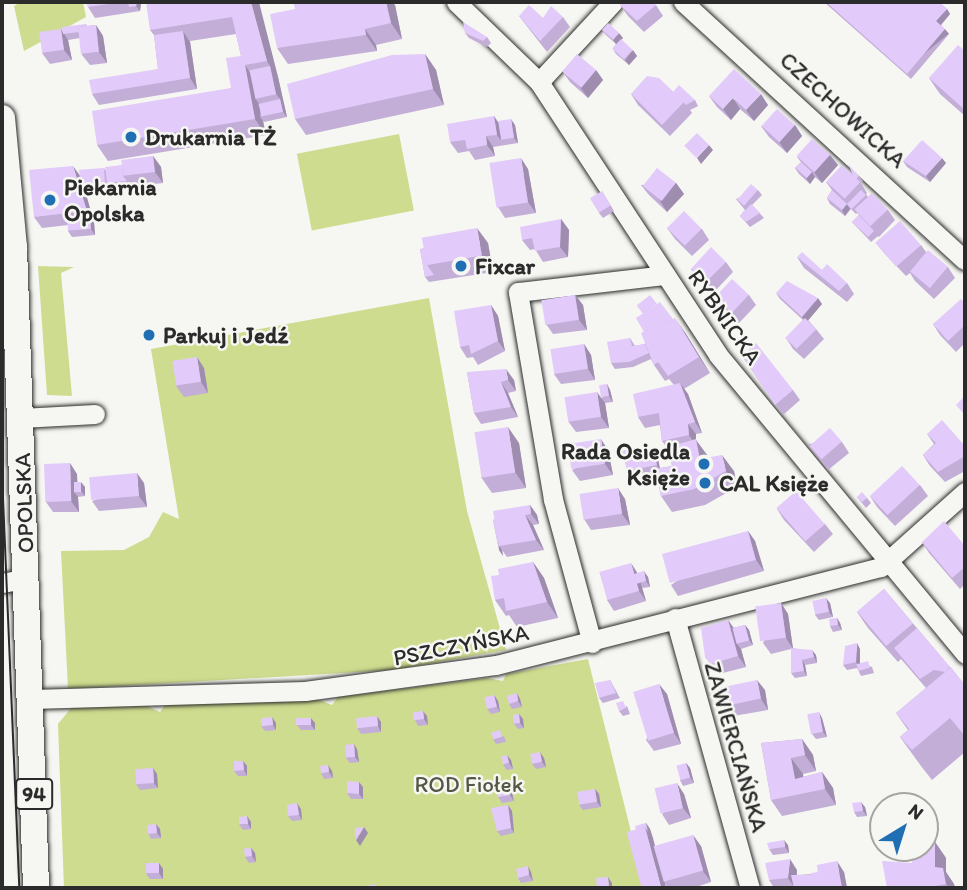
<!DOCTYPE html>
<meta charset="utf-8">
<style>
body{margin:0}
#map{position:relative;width:967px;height:890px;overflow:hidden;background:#f6f6f2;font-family:Itim,sans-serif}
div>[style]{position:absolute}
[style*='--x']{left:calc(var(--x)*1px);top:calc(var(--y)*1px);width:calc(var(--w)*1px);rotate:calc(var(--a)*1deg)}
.green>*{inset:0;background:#cedc8f;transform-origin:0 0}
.roads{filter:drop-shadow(0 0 2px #2b2b2b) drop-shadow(0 0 2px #2b2b2b)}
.minor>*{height:19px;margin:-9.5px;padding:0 9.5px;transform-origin:9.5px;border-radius:9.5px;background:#f6f6f2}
.major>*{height:26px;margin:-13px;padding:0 13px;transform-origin:13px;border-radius:13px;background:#f6f6f2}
.tram>*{height:2px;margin:-1px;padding:0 1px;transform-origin:1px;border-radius:1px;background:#2b2b2b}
.wall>*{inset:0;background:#c2aed7}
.shaded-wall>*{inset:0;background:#9e8daf;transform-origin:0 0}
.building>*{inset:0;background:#e2cafa;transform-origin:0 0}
.dots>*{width:19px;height:19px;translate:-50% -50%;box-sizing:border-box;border:4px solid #f6f6f2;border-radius:50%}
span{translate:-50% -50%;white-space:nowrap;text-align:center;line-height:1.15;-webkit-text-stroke:5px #f6f6f2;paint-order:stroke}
.shield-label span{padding:2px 5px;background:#f6f6f2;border:2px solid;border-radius:5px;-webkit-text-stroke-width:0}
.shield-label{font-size:21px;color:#2b2b2b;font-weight:700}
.street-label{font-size:23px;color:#2b2b2b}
.poi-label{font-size:23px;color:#2b2b2b;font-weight:700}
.left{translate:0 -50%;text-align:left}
.right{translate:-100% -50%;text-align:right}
.park-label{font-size:23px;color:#545744}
.frame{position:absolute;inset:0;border:4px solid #2b2b2b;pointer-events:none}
.north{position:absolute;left:869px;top:792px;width:70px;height:70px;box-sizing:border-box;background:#f6f6f2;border:2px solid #a5a5a2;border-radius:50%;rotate:38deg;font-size:19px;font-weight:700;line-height:28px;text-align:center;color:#2b2b2b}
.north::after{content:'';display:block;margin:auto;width:24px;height:32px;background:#1f6fb2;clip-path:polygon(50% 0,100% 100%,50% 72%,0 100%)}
</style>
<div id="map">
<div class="green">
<div style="clip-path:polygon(21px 2px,83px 2px,86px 17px,24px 51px,14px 6px)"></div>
<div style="left:399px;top:134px;width:78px;height:104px;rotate:79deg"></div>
<div style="clip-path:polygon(38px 266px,74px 267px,61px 273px,72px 396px,47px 395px)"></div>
<div style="clip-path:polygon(429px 298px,467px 511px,506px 650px,393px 670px,68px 689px,61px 551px,124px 550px,149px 537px,163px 512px,179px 519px,151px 349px)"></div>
<div style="clip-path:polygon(588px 659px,645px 888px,64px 888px,58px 724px,71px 708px,147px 706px,160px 712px,165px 705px,317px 699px,332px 705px,338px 697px,487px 678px,503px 681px,506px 674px)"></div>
</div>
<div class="roads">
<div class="minor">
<div style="--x:456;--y:2;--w:115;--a:43.9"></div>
<div style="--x:539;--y:82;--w:326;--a:56.7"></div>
<div style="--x:718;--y:355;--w:388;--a:50.4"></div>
<div style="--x:683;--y:2;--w:382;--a:42.5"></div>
<div style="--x:539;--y:82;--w:109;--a:-47.2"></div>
<div style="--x:21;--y:418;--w:74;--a:-3.1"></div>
<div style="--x:2;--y:583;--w:25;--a:-11"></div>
<div style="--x:675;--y:618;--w:280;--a:74.5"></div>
<div style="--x:592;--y:643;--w:149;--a:-105.2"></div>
<div style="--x:553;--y:499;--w:210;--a:-99.6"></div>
<div style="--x:518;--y:292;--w:148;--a:-6.6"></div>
<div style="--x:32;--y:699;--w:273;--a:-1.7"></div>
<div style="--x:305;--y:691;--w:193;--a:-7.8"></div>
<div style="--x:496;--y:665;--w:397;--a:-14.3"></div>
<div style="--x:881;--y:567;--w:113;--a:-41.8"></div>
</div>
<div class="major">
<div style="--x:2;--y:118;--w:130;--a:84.7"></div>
<div style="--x:14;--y:247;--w:641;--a:88.03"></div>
</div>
</div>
<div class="tram">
<div style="--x:2;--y:474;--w:414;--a:87.6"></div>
</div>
<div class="wall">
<div style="clip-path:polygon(87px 2px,140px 2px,141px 3px,140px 11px,95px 18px,88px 7px)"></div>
<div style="clip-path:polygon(150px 2px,258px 2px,278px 77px,287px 117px,264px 122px,263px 121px,266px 135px,108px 161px,97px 145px,231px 88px,241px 56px,236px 34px,190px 41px,197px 89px,99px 105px,92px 94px,158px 69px,154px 35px,150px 30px)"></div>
<div style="clip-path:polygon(824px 2px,939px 2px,947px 9px,950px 14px,941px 25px,949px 34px,911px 79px)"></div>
<div style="clip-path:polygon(395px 5px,402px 39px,376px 45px,377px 51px,288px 64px,277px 48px)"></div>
<div style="clip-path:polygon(620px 5px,656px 5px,663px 16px,644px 32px,628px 16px)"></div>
<div style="clip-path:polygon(519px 16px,543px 18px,563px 17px,570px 27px,547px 52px)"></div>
<div style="clip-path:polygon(86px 24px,87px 26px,96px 25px,103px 36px,107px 63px,90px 65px,82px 55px,80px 38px,68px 40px,72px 60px,50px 64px,42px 53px,61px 29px,63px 32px)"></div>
<div style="clip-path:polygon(602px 30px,623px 38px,621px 40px,637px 56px,629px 65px,616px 54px,613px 49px,616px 44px,606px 35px)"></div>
<div style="clip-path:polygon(465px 33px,487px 37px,491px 43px,487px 47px,469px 38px)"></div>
<div style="clip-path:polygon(965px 51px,965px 116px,940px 94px,929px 78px)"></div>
<div style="clip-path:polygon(425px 54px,436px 70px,444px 105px,306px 135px,295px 119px)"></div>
<div style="clip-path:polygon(596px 70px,603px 80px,588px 98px,570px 82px,562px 71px)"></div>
<div style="clip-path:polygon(673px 92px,695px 100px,698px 106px,690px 110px,692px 113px,670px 136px,638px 105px,631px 94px)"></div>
<div style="clip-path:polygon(709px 96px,768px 105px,754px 121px,740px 109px,731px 120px,717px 107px)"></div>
<div style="clip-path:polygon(494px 116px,498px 122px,515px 125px,518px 143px,493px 147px,495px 156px,475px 160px,469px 151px,458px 153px,450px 142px)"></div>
<div style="clip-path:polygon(795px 125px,802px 136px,787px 153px,769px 137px,761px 126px)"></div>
<div style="clip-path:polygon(830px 155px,838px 165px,822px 183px,815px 177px,810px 184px,799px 174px,795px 168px,801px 162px,797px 157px)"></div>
<div style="clip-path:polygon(153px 156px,161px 167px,163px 183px,111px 189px,109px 186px,109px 188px,85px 191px,94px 222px,95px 235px,72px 237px,68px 231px,68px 225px,42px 228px,34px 217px,79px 175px,104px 168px,105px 170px)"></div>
<div style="clip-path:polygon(903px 161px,946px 163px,930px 182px,907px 167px)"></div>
<div style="clip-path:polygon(528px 169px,536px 213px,505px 218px,498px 207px)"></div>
<div style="clip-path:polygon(859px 176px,863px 181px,861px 183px,867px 193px,866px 194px,868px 197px,888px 210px,895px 220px,879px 237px,878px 236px,871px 242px,852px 222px,859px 215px,857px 213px,856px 214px,851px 209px,845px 216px,830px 204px,827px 198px,832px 190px,826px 182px)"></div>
<div style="clip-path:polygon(676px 183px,684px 194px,667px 212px,649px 195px,641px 185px)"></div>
<div style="clip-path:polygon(758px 190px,762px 195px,752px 205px,764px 218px,750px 227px,740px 216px,745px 210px,736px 199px)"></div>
<div style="clip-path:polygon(602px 191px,614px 211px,603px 218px,599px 213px)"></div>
<div style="clip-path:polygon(561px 219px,569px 230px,568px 257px,543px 262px,535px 249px,530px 250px,522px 240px)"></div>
<div style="clip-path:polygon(667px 228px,702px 229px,709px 240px,692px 256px,675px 239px)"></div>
<div style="clip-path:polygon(488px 243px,493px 272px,429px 282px,425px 277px,420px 249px)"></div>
<div style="clip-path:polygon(877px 244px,921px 245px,926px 252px,948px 267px,955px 278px,934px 299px,915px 281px,910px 273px,906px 276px,885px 254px)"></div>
<div style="clip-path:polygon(797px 257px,847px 283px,854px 294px,847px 302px,804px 268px)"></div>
<div style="clip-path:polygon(726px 262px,733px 272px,715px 291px,698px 280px,691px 269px)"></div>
<div style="clip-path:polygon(776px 293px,822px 304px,808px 320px,816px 329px,824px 339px,804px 359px,793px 349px,786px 338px,803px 320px,780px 299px)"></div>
<div style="clip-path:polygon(575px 295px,583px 305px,587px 330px,553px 334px,546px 324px)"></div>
<div style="clip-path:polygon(749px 295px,756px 305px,739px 323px,722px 308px,715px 297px)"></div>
<div style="clip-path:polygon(965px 303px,965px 343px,956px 352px,940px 335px,933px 324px)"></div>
<div style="clip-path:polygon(657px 304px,686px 334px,710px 373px,684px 389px,688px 394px,702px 433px,696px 434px,696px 440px,707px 455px,707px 458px,734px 471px,737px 487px,705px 505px,672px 512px,661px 496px,656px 471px,631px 477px,627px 471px,633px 448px,637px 454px,638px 457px,658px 459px,660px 468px,672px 466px,669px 450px,662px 441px,660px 425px,645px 428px,638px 417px,674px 385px,669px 379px,665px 381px,654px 365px,651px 359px,633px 367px,615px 369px,611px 363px,630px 338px,635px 346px,645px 344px,644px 332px)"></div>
<div style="clip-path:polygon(491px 305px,498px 316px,505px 351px,478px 365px,473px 357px,467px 358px,460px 347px)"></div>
<div style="clip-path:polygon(584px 344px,591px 355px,595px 380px,561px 384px,554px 374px)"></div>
<div style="clip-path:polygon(742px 356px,793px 390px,800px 400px,783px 415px)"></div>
<div style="clip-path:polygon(204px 368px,208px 393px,184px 397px,176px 386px)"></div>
<div style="clip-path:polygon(467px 372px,514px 380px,516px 391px,508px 393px,518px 417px,481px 424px,474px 413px)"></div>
<div style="clip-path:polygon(607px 384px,610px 390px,613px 402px,605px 403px,609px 428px,576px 432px,568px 421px,602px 398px)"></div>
<div style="clip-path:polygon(927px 434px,965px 446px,965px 471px,945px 482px,930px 466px,923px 455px,934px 444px)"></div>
<div style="clip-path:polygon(842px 442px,849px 453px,828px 470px,808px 444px)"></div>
<div style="clip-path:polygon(519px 443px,526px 488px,492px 493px,481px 477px)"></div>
<div style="clip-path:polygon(608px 450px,613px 475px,580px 481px,572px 470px)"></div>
<div style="clip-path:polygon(77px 474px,77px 482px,85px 487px,85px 496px,78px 497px,79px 512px,53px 512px,46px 502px)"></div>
<div style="clip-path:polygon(144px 483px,147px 507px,99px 511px,92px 501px)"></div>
<div style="clip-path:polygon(920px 485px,928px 496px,895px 526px,877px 507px,870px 496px)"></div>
<div style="clip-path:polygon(857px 497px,867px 498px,871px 503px,866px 508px)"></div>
<div style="clip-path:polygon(625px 499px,630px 525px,591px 530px,584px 519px)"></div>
<div style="clip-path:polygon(530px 505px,537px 515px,539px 524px,533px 525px,544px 550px,507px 557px,502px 550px,503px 556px,499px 550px,493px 520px)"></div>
<div style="clip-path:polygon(777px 509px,825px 524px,833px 534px,814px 552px,784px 520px)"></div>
<div style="clip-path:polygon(748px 531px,755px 541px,764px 571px,678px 596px,671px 585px)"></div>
<div style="clip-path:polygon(922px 542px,965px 546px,965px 584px,960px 589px,929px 553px)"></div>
<div style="clip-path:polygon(533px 562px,544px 578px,558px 618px,517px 627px,509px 615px,506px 616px,495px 600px,499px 575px)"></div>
<div style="clip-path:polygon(638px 573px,648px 577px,650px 587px,642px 588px,646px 601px,614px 611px,607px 600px)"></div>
<div style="clip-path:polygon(884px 589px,965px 685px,965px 752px,932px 780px,921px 766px,900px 737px,908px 730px,896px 713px,926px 688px,901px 659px,898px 662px,868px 628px,857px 612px)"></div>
<div style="clip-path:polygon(781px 603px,788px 614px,793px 648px,816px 655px,817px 663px,805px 665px,807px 676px,795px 678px,791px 673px,791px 649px,771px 654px,763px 643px)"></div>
<div style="clip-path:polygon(830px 603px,833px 617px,819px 620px,815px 615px)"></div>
<div style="clip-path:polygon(837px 618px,840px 623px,842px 630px,833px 632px,830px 626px)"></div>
<div style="clip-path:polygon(728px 620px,733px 628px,745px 625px,749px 630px,753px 645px,741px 649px,746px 667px,719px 674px,705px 657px)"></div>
<div style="clip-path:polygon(860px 649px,860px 663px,872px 667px,874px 673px,861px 676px,857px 668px,847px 670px,843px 665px)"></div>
<div style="clip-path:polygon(610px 680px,620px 698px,603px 703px,599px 698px)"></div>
<div style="clip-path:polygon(765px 690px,768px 710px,728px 717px,721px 706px)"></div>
<div style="clip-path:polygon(517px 693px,520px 699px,522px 707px,512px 709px,509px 704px)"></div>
<div style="clip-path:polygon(667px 694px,681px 744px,654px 751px,646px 740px)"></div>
<div style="clip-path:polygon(494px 695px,498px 701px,500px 712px,491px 714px,487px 709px)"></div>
<div style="clip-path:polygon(627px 706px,630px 714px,623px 716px,619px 711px)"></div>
<div style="clip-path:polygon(519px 714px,523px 719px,524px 728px,518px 729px,514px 724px)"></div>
<div style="clip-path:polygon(427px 716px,428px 725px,418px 726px,415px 720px)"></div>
<div style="clip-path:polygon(822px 718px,827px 737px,816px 739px,812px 734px)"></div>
<div style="clip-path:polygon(381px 722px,381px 732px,361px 734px,357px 728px)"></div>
<div style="clip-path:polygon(276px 723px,276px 730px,265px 731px,261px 726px)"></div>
<div style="clip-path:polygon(315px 723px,315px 730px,301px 730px,297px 725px)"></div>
<div style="clip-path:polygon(504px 736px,506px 742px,496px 744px,493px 739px)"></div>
<div style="clip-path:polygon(802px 739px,813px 755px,816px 771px,803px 774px,803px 777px,822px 772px,833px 788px,836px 805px,782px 816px,771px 800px,761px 743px)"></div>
<div style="clip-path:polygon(357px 749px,359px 762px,350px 763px,346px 758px)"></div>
<div style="clip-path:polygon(544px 758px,546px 767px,536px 769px,532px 764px)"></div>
<div style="clip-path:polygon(511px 760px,513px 769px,507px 770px,503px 765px)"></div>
<div style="clip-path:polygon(243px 761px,247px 766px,247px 776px,238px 776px,234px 771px)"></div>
<div style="clip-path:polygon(686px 763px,690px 768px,694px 783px,683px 786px,680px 780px)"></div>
<div style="clip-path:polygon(332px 771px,333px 778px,324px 779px,321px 773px)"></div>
<div style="clip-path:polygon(157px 774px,158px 788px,140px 790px,136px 784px)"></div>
<div style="clip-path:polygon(363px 787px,363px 799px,351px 799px,347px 793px)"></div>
<div style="clip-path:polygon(595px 789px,599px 794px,601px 807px,583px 810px,579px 805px)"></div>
<div style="clip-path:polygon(512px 793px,514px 801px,502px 803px,498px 797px)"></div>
<div style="clip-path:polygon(684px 794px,691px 818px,669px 825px,662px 814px)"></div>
<div style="clip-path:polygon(508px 805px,512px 811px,514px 833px,501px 836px,497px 831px)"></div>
<div style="clip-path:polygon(865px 807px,867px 816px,857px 817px,854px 812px)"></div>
<div style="clip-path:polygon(301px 809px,302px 820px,292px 821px,288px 816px)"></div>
<div style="clip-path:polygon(247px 816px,251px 822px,251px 829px,243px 830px,239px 824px)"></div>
<div style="clip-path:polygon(646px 823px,650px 829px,655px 848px,701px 846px,711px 882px,693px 888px,668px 888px,665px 884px,666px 888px,636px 830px)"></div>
<div style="clip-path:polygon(156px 824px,160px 829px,161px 838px,151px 839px,148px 833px)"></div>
<div style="clip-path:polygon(935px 842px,946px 858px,946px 872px,954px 884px,955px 888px,887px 888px)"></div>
<div style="clip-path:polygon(788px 845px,789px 853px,773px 855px,769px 849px)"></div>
<div style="clip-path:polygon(251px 848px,255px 853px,256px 862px,249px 863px,245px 857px)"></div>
<div style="clip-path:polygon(159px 863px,163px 869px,163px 879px,150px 879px,146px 874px)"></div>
<div style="clip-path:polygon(797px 870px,797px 875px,844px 872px,847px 888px,774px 888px,769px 880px)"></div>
<div style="clip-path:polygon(531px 872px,533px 881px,521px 883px,518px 878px)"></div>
</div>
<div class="shaded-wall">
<div style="clip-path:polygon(137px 2px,140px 2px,141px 3px,140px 11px,136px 6px)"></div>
<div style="clip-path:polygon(251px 2px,259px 2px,278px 77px,287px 117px,283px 112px,280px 99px,276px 94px,270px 66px,267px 61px)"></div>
<div style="clip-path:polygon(386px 2px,392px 2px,395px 5px,402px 39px,391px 23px)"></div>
<div style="clip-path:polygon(947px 9px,950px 14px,940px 26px,936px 21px)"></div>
<div style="clip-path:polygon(96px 25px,103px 36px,107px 63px,99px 52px)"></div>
<div style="clip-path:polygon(61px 29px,68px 40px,72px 60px,64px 50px)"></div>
<div style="clip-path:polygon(365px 29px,376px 45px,377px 51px,366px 35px)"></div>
<div style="left:945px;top:29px;width:6px;height:59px;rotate:51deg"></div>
<div style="clip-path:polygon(183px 31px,190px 42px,197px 89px,190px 78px)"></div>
<div style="clip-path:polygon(619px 33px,623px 38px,617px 45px,613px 40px)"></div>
<div style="clip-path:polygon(633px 50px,637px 56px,629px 65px,625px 60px)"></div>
<div style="clip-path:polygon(425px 54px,436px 70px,444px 105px,433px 89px)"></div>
<div style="clip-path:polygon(245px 65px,256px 81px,255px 98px,261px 107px,260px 117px,263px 121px,266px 135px,255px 119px)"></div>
<div style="clip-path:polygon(596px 70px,603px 80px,588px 98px,580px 87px)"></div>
<div style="clip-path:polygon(761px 94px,768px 105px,754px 121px,746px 110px)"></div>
<div style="clip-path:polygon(733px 98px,740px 109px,731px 120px,723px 109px)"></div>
<div style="clip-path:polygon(494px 116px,501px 127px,501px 140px,497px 135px)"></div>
<div style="clip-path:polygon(511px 119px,515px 125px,518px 143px,514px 138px)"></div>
<div style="clip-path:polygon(795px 125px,802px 136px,787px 153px,779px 142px)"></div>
<div style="clip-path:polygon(486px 136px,493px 147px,495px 156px,487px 145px)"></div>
<div style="clip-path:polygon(709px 145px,713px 150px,701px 164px,697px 158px)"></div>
<div style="clip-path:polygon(830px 155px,838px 165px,822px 183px,814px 172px)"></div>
<div style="clip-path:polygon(153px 156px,161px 167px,163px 183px,155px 172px)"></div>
<div style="clip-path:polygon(521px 158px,528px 169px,536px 213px,528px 202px)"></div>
<div style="clip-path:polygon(942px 158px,946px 163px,930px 182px,926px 176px)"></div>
<div style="clip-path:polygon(73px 166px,81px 177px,80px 185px,85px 191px,94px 222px,87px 211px)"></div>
<div style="clip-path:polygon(812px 172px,815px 177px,810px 184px,806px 178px)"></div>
<div style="clip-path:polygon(676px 183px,684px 194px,667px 212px,660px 201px)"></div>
<div style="clip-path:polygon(847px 204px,850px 209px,845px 216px,842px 210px)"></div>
<div style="clip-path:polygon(90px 216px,94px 222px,95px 235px,91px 229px)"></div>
<div style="clip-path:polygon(561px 219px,569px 230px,568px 257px,560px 247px)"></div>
<div style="clip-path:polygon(477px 228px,488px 243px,493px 272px,482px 256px)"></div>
<div style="clip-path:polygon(575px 295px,583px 305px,587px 330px,579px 320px)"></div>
<div style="clip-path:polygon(818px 298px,822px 304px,806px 323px,802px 317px)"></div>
<div style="clip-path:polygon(491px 305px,498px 316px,505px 351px,498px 341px)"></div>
<div style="clip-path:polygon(675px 318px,686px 334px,710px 373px,699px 357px)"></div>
<div style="clip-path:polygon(584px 344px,591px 355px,595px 380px,588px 369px)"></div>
<div style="clip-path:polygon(197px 357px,204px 368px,208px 393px,201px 382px)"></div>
<div style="clip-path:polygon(506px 369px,514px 380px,516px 391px,508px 380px)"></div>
<div style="clip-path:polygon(501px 382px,508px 393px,518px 417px,511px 407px)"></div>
<div style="clip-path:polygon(680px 383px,688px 394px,702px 433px,695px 422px)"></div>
<div style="clip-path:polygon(607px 384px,610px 390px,613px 402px,609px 396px)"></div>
<div style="clip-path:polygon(597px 392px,605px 403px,609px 428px,601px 417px)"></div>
<div style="clip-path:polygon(688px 424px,696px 434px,696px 440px,707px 455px,711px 475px,700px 459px,696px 446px,689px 435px)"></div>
<div style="clip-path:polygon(508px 427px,519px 443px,526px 488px,515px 472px)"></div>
<div style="clip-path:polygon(601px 439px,608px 450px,613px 475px,605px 464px)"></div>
<div style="clip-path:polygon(654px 454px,658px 459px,660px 470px,657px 465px)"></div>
<div style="clip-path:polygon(722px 455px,734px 471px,737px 487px,726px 471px)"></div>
<div style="clip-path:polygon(70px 463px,77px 474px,78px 491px,74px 492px,78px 497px,79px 512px,71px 501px)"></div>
<div style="clip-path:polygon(137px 473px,144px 483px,147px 507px,139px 496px)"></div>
<div style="clip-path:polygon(81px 482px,85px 487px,85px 496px,81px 491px)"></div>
<div style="clip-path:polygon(618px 488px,625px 499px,630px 525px,622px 514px)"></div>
<div style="clip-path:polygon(530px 505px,537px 515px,539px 524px,531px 514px)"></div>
<div style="clip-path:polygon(525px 515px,533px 525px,544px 550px,536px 540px)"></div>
<div style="clip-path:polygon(497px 520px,499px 546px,502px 550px,503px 556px,499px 550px)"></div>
<div style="clip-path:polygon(748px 531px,755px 541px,764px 571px,756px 560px)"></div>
<div style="clip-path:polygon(533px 562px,544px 578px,558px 618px,547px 602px)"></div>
<div style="clip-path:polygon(631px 563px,638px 574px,646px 601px,639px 591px)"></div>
<div style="clip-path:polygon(644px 571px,648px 577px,650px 587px,646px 581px)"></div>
<div style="clip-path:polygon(826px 598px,830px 603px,833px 617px,829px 612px)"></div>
<div style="clip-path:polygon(781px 603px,788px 614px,793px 649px,786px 638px)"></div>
<div style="clip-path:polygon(837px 618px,840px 623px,842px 630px,838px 625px)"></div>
<div style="clip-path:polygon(728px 620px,736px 631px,737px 644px,741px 649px,746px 667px,738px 656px)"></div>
<div style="clip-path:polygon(745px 625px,749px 630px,753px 645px,749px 640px)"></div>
<div style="clip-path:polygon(857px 643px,860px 649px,860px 668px,856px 662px)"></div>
<div style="clip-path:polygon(812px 650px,816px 655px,817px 663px,814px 657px)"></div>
<div style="clip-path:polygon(802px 660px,805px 665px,807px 676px,804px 671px)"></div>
<div style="clip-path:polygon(757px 680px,765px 690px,768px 710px,761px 699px)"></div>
<div style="clip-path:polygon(659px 684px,667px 694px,681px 744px,674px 733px)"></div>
<div style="clip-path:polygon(517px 693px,520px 699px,522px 707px,518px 701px)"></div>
<div style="clip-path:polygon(494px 695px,498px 701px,500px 712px,497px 707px)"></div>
<div style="clip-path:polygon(423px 711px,427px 716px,428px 725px,424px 719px)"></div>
<div style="clip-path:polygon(819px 712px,822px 718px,827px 737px,823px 732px)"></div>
<div style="clip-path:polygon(519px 714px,523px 719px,524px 728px,520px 723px)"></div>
<div style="clip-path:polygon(377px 716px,381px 722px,381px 732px,378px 726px)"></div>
<div style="clip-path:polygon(272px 717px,276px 723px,276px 730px,273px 725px)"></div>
<div style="clip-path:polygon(311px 718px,315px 723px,315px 730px,311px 725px)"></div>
<div style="clip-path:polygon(802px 739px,813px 755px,816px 771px,805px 755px)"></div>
<div style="clip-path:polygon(354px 744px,357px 749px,359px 762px,355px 757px)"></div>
<div style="clip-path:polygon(540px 752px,544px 758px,546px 767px,542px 762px)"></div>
<div style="clip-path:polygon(507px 755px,511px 760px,513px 769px,509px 763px)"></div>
<div style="clip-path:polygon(791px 758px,803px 774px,806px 794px,795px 779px)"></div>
<div style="clip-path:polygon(243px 761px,247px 766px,247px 776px,244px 770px)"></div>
<div style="clip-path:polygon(686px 763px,690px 768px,694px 783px,690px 777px)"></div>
<div style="clip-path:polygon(328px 765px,332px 771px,333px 778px,329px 772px)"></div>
<div style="clip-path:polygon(153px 768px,157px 774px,158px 788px,154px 783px)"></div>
<div style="clip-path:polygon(822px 772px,833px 788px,836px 805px,825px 789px)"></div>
<div style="clip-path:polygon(359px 782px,363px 787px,363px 799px,359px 794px)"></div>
<div style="clip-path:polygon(677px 783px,684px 794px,691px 818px,683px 808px)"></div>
<div style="clip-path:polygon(508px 787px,512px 793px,514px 801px,510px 795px)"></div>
<div style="clip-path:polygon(595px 789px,599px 794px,601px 807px,597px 802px)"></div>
<div style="clip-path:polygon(861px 802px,865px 807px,867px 816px,863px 811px)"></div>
<div style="clip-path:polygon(297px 803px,301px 809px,302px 820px,299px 815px)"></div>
<div style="clip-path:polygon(508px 805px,512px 811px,514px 833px,511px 828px)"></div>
<div style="clip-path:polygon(247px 816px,251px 822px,251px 829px,248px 824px)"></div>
<div style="clip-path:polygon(646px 823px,650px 829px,653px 838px,666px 888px,661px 888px,645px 827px)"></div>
<div style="clip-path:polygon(156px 824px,160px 829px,161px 838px,157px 833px)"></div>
<div style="clip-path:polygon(364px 827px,368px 833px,360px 846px,356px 840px)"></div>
<div style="clip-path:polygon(693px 835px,701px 846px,711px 882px,703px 871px)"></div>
<div style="clip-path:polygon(784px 840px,788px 845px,789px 853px,785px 847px)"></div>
<div style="clip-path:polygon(935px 842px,946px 858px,946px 872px,954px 884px,955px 888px,949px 888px,935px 867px)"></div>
<div style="clip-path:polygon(2px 846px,3px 880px,3px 888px,2px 888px)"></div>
<div style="clip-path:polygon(251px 848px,255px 853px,256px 862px,252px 856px)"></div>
<div style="clip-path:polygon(790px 859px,797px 870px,795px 888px,788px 878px)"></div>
<div style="clip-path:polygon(837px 861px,844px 872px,847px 888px,842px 888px)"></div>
<div style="clip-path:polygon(159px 863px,163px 869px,163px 879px,159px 873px)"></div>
<div style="clip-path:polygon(528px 866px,531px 872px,533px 881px,529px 875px)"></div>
<div style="clip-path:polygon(608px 877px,612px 883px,612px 888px,609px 888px)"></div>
</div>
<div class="building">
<div style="clip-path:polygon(87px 2px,122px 2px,88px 7px)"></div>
<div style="clip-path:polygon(128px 2px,137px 2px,136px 6px,129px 7px)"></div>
<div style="clip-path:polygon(146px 2px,251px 2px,267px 61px,245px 65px,255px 119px,97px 145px,92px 111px,231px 88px,226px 58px,241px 56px,232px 17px,150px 30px)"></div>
<div style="clip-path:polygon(306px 2px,386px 2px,391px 23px,365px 29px,366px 35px,277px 48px,270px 14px,295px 9px,294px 4px)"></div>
<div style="clip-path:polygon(623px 2px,652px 2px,656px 5px,637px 21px,620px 5px)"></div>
<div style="clip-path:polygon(826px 2px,939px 2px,947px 9px,936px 21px,945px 29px,907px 74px)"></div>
<div style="clip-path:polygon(529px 5px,543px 18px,551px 6px,563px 17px,540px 41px,519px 16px)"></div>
<div style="clip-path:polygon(463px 22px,487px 37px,483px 41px,465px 33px)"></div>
<div style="left:608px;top:23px;width:15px;height:9px;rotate:42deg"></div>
<div style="clip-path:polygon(86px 24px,86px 26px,78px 27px,79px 32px,63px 34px,62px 27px)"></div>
<div style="left:96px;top:25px;width:27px;height:18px;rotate:84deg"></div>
<div style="left:61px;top:29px;width:21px;height:22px;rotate:82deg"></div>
<div style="clip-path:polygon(183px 31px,190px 78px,92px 94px,89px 80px,158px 69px,154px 35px)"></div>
<div style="left:621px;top:39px;width:16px;height:13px;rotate:43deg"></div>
<div style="clip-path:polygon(958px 45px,965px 51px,965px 110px,929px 78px)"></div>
<div style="clip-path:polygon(425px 54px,433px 89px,295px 119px,287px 84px,392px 55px)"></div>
<div style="left:577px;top:54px;width:25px;height:23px;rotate:40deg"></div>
<div style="left:270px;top:66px;width:29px;height:21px;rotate:78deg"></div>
<div style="clip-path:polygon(734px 69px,761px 94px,746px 110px,733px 98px,723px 109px,709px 96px)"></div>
<div style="clip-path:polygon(647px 76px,659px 78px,684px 102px,662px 125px,631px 94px)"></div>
<div style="clip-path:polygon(679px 85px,695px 100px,686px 105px,673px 92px)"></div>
<div style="left:280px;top:99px;width:13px;height:22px;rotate:77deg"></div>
<div style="left:777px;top:109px;width:24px;height:23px;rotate:42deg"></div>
<div style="clip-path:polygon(494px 116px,497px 135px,486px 136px,487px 145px,467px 149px,465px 140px,450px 142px,447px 124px)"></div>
<div style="left:511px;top:119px;width:19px;height:13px;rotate:81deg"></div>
<div style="left:697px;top:133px;width:17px;height:18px;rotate:45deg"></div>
<div style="left:812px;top:139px;width:24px;height:23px;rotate:42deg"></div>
<div style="clip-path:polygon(922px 140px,942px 158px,926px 176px,903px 161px)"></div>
<div style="left:153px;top:156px;width:16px;height:32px;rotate:83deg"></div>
<div style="left:521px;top:158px;width:45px;height:32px;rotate:81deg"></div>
<div style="left:801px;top:162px;width:15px;height:8px;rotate:42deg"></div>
<div style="clip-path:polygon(848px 164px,859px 176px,856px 179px,854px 177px)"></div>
<div style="clip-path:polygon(122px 165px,123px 176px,127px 181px,107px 183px,105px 167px)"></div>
<div style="left:842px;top:165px;width:25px;height:23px;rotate:43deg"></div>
<div style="clip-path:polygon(73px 166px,87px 211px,34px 217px,29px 170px)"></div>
<div style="left:104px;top:168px;width:15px;height:25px;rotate:86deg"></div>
<div style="left:657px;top:168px;width:24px;height:23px;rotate:38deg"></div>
<div style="left:751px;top:184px;width:9px;height:21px;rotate:41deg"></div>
<div style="clip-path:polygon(832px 190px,847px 204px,842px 210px,827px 198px)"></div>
<div style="left:861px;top:190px;width:7px;height:20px;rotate:45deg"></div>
<div style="left:602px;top:191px;width:17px;height:14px;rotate:59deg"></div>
<div style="left:872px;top:193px;width:23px;height:24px;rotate:47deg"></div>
<div style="clip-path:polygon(751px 204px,760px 213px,746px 222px,740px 216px)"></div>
<div style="left:684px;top:211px;width:25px;height:24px;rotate:45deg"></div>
<div style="clip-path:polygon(859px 215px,874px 231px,868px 237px,852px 222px)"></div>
<div style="left:90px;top:216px;width:13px;height:23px;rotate:86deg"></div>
<div style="clip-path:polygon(561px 219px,560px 247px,535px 251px,532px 238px,522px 240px,520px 227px)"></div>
<div style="left:900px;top:221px;width:32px;height:33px;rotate:49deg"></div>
<div style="left:477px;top:228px;width:28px;height:56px;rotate:80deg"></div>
<div style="clip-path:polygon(711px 247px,726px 262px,708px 280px,691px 269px)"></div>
<div style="clip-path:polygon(424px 248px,427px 265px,434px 275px,425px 277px,420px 249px)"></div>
<div style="left:928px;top:250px;width:26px;height:28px;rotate:40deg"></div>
<div style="clip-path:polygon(802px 252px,822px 270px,827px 264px,847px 283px,839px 291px,797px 257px)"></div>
<div style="left:732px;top:279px;width:23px;height:25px;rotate:43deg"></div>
<div style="clip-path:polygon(787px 281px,818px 298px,802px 317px,776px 293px)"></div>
<div style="left:575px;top:295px;width:25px;height:34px;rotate:81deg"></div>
<div style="left:650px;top:295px;width:11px;height:17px;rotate:52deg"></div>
<div style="clip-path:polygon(961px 299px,965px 303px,965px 325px,948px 341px,933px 324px)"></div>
<div style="clip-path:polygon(660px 302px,673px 319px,644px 332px,636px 318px)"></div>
<div style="clip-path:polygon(491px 305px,498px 341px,471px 354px,469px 345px,460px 347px,454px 311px)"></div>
<div style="clip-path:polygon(675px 318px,699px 357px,668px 376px,658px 362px,654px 365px,641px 333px)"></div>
<div style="left:805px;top:318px;width:16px;height:28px;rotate:45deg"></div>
<div style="clip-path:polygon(630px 338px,632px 346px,645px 344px,649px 353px,629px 362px,611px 363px,607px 342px)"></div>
<div style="clip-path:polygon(756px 343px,793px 390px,775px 405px,742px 356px)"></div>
<div style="left:584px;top:344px;width:25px;height:34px;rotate:81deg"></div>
<div style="left:197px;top:357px;width:25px;height:25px;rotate:81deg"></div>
<div style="clip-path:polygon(506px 369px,508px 380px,501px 382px,511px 407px,474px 413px,467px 372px)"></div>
<div style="clip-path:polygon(680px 383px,695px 422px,688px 424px,689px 435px,662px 441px,659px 413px,638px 417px,633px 394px)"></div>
<div style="left:607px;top:384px;width:12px;height:8px;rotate:81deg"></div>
<div style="left:597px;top:392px;width:25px;height:33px;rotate:81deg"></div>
<div style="clip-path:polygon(965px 396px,965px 415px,956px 405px)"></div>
<div style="clip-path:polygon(942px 420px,965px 446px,965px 456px,938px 472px,923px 455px,936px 443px,927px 434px)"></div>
<div style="left:508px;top:427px;width:46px;height:34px;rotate:81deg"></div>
<div style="left:830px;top:428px;width:18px;height:27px;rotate:49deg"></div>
<div style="left:601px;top:439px;width:25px;height:34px;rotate:81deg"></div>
<div style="clip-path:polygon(696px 439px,700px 459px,722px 455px,726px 471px,694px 489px,661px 496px,655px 469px,672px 466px,668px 447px)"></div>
<div style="clip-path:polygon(633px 448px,635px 458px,654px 454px,657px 465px,627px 471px,622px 451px)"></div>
<div style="left:70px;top:463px;width:38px;height:26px;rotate:88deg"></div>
<div style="left:902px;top:466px;width:26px;height:44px;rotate:47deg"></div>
<div style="left:137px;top:473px;width:23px;height:48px;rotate:85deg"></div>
<div style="left:74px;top:482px;width:7px;height:10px"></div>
<div style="left:618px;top:488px;width:26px;height:39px;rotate:81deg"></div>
<div style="left:796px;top:491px;width:44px;height:26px;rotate:49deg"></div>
<div style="clip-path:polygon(862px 492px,867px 498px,862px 502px,857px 497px)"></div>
<div style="clip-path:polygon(530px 505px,531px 514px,525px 515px,536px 540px,499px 546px,493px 511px)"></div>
<div style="clip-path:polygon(493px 520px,495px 520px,498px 539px,499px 550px)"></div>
<div style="clip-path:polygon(944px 521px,965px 546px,965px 567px,952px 578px,922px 542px)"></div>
<div style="left:748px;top:531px;width:30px;height:89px;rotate:75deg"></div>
<div style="clip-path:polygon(533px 562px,547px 602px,506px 611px,504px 598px,495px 600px,491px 576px,499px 575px,498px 569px)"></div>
<div style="left:631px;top:563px;width:29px;height:33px;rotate:74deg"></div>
<div style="clip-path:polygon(644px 571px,646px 581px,636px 584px,634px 574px)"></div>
<div style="left:884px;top:589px;width:45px;height:35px;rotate:50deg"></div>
<div style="left:826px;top:598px;width:14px;height:14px;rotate:78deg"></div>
<div style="left:781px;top:603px;width:35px;height:26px;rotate:82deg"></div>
<div style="left:837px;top:618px;width:7px;height:8px;rotate:82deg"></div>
<div style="clip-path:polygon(728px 620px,738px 656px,711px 664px,705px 657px,701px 628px)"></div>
<div style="left:745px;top:625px;width:16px;height:13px;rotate:75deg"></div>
<div style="clip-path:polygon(917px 628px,950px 667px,945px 672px,934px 670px,920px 679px,894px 648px)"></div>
<div style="clip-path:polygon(857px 643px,856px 662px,843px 665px,845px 646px)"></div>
<div style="clip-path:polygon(791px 648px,812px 650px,814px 657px,802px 660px,804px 671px,791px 673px)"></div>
<div style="left:868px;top:661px;width:7px;height:12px;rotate:74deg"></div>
<div style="clip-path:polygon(951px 667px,965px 685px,965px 736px,950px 718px,912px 750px,900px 737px,909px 729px,896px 713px)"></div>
<div style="clip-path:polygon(610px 680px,616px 693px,599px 698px,595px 683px)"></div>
<div style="left:757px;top:680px;width:19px;height:41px;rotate:78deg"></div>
<div style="left:659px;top:684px;width:51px;height:27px;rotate:73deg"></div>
<div style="clip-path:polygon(517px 693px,518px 701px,509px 704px,507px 696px)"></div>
<div style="left:494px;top:695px;width:12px;height:10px;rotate:76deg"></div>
<div style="clip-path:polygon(623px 701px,626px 708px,619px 711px,616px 703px)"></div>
<div style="left:423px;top:711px;width:8px;height:10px;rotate:83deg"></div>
<div style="left:819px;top:712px;width:20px;height:12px;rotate:79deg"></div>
<div style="left:519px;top:714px;width:9px;height:6px;rotate:84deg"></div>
<div style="left:377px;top:716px;width:10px;height:21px;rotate:84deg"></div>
<div style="left:272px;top:717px;width:8px;height:11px;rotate:83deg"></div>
<div style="left:296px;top:718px;width:15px;height:7px"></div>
<div style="left:500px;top:730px;width:7px;height:9px;rotate:74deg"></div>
<div style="clip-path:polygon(802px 739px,805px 755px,791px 758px,795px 779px,822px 772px,825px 789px,771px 800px,761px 743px)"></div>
<div style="left:354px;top:744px;width:13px;height:9px;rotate:86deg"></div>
<div style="left:540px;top:752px;width:10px;height:10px;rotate:79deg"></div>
<div style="left:507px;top:755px;width:8px;height:6px;rotate:76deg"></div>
<div style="clip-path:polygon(234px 761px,243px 761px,244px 770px,234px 771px)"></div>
<div style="left:686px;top:763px;width:15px;height:10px;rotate:74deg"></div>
<div style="left:328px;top:765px;width:7px;height:8px;rotate:82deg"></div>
<div style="left:153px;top:768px;width:15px;height:18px;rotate:86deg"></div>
<div style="clip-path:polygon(347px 781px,359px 782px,359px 794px,347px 793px)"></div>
<div style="left:677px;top:783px;width:26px;height:23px;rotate:77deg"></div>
<div style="clip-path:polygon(508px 787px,510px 795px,498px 797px,497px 790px)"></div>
<div style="left:595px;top:789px;width:13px;height:18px;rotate:81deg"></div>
<div style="clip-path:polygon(861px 802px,863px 811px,854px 812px,852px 803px)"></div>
<div style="clip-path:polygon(297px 803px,299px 815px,288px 816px,287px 805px)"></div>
<div style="clip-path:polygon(508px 805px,511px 828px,497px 831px,491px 808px)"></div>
<div style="clip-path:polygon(247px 816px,248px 824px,239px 824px,239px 817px)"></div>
<div style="clip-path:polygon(646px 823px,648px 832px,645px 827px,636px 830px,635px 826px)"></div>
<div style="left:156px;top:824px;width:9px;height:9px;rotate:84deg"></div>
<div style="clip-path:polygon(364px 827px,356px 840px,355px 828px)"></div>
<div style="left:645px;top:827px;width:63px;height:19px;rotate:75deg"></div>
<div style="left:693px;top:835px;width:37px;height:41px;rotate:74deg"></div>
<div style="clip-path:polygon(784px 840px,785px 847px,769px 849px,767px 843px)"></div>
<div style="clip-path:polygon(935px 842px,935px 867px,943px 868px,946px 884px,923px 888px,887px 888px,882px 861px,912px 863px,909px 848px,925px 848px,925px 844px)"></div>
<div style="left:251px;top:848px;width:8px;height:7px;rotate:83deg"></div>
<div style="clip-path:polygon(790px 859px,788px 878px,769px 880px,765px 863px)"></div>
<div style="clip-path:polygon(837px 861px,842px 888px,794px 888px,791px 875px,818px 875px,817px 865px)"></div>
<div style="left:159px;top:863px;width:10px;height:13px;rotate:90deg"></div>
<div style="clip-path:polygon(528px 866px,529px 875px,518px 878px,516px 869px)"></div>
<div style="clip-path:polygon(818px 872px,818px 875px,811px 875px,811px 873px)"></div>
<div style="left:608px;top:877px;width:11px;height:12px;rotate:85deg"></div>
<div style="clip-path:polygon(375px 884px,376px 888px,368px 888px,367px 886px)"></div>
</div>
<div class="dots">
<div style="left:131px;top:137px;background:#1f6fb2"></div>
<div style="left:50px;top:200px;background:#1f6fb2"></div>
<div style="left:461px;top:266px;background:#1f6fb2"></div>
<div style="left:149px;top:335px;background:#1f6fb2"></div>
<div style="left:704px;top:464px;background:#1f6fb2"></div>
<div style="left:705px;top:483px;background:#1f6fb2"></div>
</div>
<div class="shield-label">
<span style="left:34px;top:794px">94</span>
</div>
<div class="street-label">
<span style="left:843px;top:110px;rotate:42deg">CZECHOWICKA</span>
<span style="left:725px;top:317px;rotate:55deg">RYBNICKA</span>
<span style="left:24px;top:503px;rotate:-92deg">OPOLSKA</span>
<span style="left:461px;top:645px;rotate:-11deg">PSZCZYŃSKA</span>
<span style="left:736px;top:747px;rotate:74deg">ZAWIERCIAŃSKA</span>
</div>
<div class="poi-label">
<span class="left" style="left:145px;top:137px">Drukarnia TŻ</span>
<span class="left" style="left:64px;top:200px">Piekarnia<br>Opolska</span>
<span class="left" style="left:475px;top:266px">Fixcar</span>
<span class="left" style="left:163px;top:335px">Parkuj i Jedź</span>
<span class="right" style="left:690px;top:464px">Rada Osiedla<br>Księże</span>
<span class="left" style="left:719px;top:483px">CAL Księże</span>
</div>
<div class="park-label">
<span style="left:469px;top:784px">ROD Fiołek</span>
</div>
<div class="frame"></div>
<div class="north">N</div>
</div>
